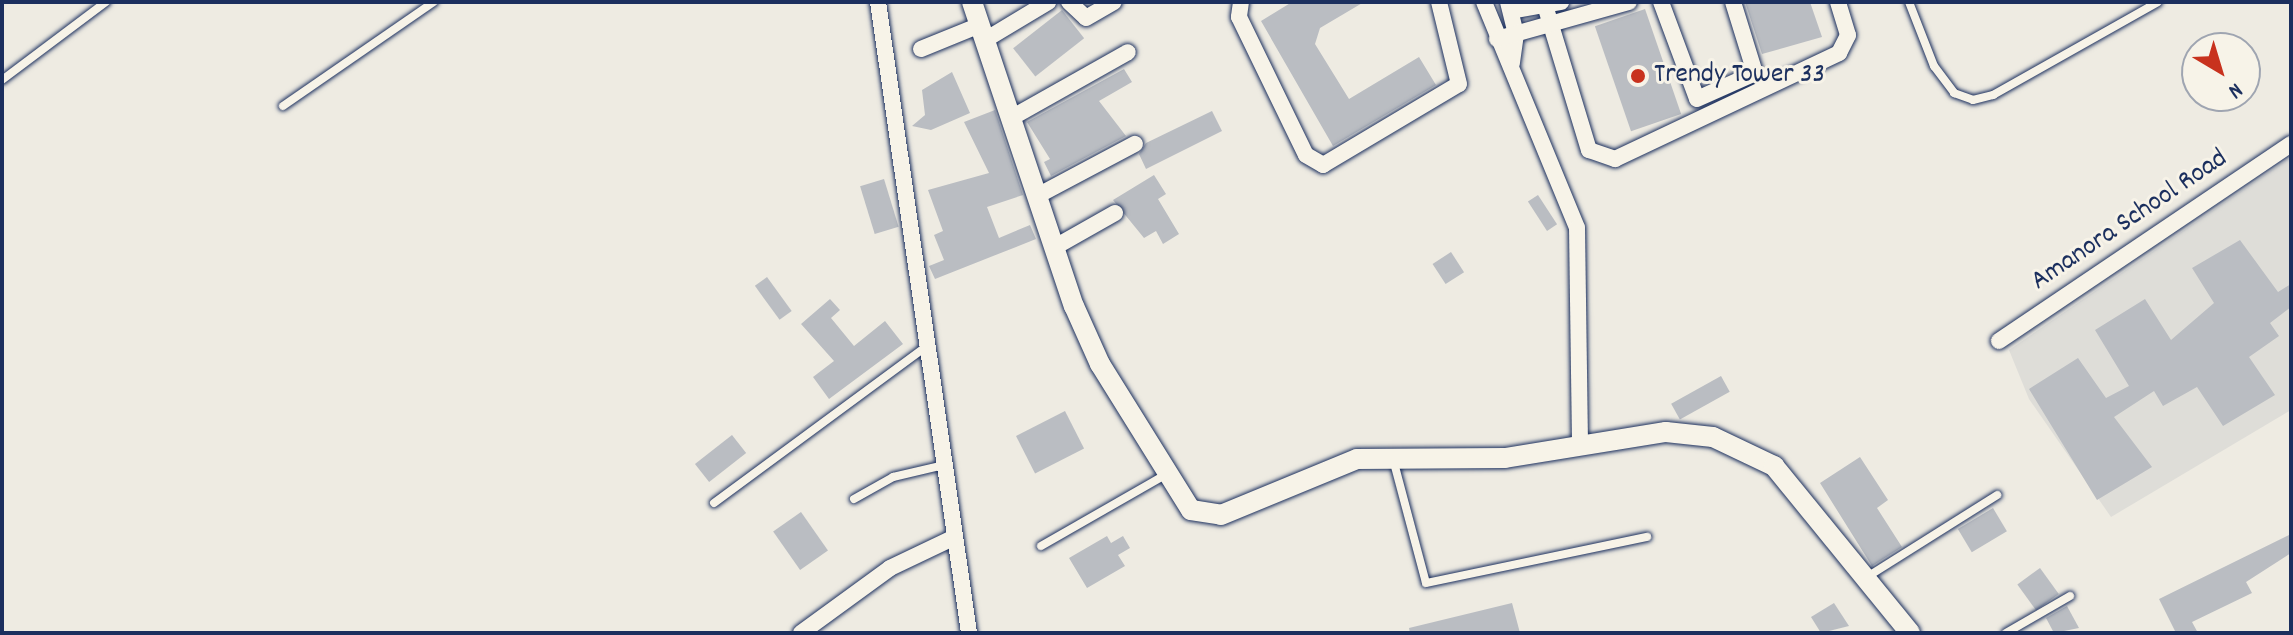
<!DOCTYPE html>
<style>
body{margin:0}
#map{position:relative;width:2293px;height:635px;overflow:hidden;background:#eeebe2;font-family:Dekko,sans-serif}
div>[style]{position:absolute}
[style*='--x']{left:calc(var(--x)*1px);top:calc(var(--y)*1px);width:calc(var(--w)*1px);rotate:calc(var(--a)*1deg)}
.built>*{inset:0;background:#deddd8}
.building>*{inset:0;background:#babdc2;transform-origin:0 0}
.roads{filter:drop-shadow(0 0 2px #1b2f5e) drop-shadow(0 0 2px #1b2f5e)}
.service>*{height:8px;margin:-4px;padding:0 4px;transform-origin:4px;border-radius:4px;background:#f7f3e8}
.minor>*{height:16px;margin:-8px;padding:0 8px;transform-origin:8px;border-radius:8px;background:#f7f3e8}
.tertiary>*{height:20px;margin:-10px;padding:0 10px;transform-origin:10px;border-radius:10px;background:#f7f3e8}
.dots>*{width:22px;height:22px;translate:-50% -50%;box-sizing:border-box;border:4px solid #f7f3e8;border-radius:50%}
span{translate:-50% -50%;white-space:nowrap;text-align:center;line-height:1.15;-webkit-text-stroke:6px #f7f3e8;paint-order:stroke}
.poi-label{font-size:28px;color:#1b2f5e}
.left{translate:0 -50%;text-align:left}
.street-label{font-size:28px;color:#1b2f5e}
.frame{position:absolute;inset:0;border:4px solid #1b2f5e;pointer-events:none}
.north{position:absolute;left:2181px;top:32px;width:80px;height:80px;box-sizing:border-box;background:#f7f3e8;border:2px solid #9fa5b1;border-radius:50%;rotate:142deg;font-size:22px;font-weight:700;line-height:32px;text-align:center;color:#1b2f5e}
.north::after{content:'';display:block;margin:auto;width:28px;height:36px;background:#c8321e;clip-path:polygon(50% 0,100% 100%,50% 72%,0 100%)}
</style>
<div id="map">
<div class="built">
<div style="clip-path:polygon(2291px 157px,2291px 410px,2111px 517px,2029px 399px,2009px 350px)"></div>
</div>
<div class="building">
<div style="clip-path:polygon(1292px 2px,1364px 2px,1320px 28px,1315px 44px,1349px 99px,1419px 57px,1436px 85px,1333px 146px,1261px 21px)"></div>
<div style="clip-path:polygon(1745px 2px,1810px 2px,1822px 37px,1762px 54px)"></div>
<div style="left:1645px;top:9px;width:111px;height:53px;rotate:71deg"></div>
<div style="left:1062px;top:10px;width:36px;height:62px;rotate:52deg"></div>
<div style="clip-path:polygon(1124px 69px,1132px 82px,1099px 101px,1126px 136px,1051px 176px,1044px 162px,1050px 159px,1027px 122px)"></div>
<div style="clip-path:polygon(952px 72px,970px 113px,931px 130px,912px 126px,925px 115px,922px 90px)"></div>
<div style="clip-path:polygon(995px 110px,1023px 195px,987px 207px,999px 238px,1030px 225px,1036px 239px,935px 279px,929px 266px,944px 260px,934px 235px,943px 231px,928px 190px,989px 173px,964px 122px)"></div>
<div style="clip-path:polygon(1212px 111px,1222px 131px,1146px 169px,1139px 154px,1146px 143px)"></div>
<div style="clip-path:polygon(1154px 175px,1166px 194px,1158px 199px,1179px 234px,1163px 244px,1156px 231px,1144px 238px,1113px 200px)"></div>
<div style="left:884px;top:179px;width:50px;height:25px;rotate:73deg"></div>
<div style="left:1538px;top:195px;width:35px;height:12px;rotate:57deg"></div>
<div style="clip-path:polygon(2240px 240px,2278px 292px,2291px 284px,2291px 307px,2270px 323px,2279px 336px,2249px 357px,2275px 395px,2223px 426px,2197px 387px,2163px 406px,2154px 391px,2114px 417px,2152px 467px,2097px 500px,2029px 389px,2078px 358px,2106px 398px,2129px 386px,2095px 330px,2145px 299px,2171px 340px,2214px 303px,2192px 268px)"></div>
<div style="left:1451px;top:252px;width:24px;height:22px;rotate:57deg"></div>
<div style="left:767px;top:277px;width:42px;height:15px;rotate:54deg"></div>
<div style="clip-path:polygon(830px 299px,840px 310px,831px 318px,854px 346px,885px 321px,903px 344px,829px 399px,813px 377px,834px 361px,801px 324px)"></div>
<div style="left:1721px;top:376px;width:18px;height:57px;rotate:61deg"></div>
<div style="left:1065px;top:411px;width:42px;height:55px;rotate:63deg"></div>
<div style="left:732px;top:435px;width:23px;height:47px;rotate:52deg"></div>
<div style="clip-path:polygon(1860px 457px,1888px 500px,1877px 508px,1902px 547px,1872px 566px,1820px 483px)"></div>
<div style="left:1993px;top:508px;width:27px;height:41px;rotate:59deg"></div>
<div style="left:801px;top:512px;width:47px;height:34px;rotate:55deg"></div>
<div style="clip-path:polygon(2291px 534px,2291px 553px,2246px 582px,2252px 593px,2192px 622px,2198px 633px,2176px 633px,2159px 599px)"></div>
<div style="clip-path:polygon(1107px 536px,1111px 543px,1123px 536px,1130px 548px,1118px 555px,1125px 566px,1087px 588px,1069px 558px)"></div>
<div style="left:2040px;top:568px;width:32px;height:28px;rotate:54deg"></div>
<div style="clip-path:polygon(1512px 603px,1520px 633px,1410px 633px,1409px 628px)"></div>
<div style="clip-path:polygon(1834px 603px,1849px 626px,1821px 633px,1811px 617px)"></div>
<div style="clip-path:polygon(2067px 606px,2079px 628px,2054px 633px,2046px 618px)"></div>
</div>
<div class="roads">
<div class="service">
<div style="--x:1909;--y:2;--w:69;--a:68.7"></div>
<div style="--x:1934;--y:66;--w:34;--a:53"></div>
<div style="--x:1954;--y:93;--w:20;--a:20"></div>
<div style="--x:1973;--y:100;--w:21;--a:-14"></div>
<div style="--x:1993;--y:95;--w:189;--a:-29.4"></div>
<div style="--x:2;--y:80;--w:130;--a:-36.9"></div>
<div style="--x:283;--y:106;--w:183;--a:-34.6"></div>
<div style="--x:1393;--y:459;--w:128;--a:75.1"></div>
<div style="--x:1426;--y:583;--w:226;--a:-11.8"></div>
<div style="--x:854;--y:499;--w:45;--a:-29.4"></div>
<div style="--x:893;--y:477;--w:52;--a:-13.2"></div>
<div style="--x:714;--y:503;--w:265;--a:-36.4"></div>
<div style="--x:1041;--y:546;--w:143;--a:-29.8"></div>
<div style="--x:1867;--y:577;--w:154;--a:-32.2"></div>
<div style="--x:2006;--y:633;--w:74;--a:-30"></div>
</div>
<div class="minor">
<div style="--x:878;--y:2;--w:638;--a:81.79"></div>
<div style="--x:1069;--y:2;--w:23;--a:43"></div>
<div style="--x:1086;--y:18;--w:32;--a:-30"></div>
<div style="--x:1241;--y:2;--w:15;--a:98"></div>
<div style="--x:1239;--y:17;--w:153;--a:64.1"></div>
<div style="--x:1306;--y:155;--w:20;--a:30"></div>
<div style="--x:1323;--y:165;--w:158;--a:-30.8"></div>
<div style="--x:1459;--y:84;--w:84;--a:-103.7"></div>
<div style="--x:1484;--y:2;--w:244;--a:67.6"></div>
<div style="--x:1577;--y:228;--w:214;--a:89.2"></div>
<div style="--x:1508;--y:2;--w:33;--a:76"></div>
<div style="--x:1516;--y:34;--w:30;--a:98"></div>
<div style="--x:1544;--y:2;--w:155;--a:73.1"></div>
<div style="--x:1589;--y:150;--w:28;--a:19"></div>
<div style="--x:1615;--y:159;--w:248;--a:-25.3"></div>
<div style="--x:1839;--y:53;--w:20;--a:-63"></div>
<div style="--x:1848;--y:35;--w:34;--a:-107"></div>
<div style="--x:1661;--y:2;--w:103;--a:69.6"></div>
<div style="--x:1697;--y:99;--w:64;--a:-24.1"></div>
<div style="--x:1755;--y:73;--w:74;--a:-107.2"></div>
<div style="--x:1511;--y:11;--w:51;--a:-10.2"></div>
<div style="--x:1497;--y:39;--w:137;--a:-15.7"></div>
<div style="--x:985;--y:40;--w:74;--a:-31.1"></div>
<div style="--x:921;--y:49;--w:64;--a:-22.1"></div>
<div style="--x:1011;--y:118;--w:134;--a:-29.4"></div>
<div style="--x:1037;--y:196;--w:111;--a:-28"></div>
<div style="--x:1055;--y:247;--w:69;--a:-29.5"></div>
<div style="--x:1999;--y:341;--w:352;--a:-34"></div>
<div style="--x:801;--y:633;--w:110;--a:-36.1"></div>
<div style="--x:890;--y:568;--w:72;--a:-25.5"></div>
</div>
<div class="tertiary">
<div style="--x:972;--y:2;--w:321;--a:71.5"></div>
<div style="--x:1074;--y:306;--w:64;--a:65.9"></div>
<div style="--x:1100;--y:364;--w:172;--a:58.1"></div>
<div style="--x:1191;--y:510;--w:30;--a:9"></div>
<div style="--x:1221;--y:515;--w:147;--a:-22.4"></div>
<div style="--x:1357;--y:459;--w:148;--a:-0.4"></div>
<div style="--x:1505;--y:458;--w:163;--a:-9.2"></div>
<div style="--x:1666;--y:432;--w:47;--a:6.1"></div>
<div style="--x:1713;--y:437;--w:68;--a:25.4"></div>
<div style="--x:1774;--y:466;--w:215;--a:50.8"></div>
</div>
</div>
<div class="dots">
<div style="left:1638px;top:76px;background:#c8321e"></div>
</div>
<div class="poi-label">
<span class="left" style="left:1654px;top:76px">Trendy Tower 33</span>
</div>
<div class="street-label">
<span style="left:2130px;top:221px;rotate:-34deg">Amanora School Road</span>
</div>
<div class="frame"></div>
<div class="north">N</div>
</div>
